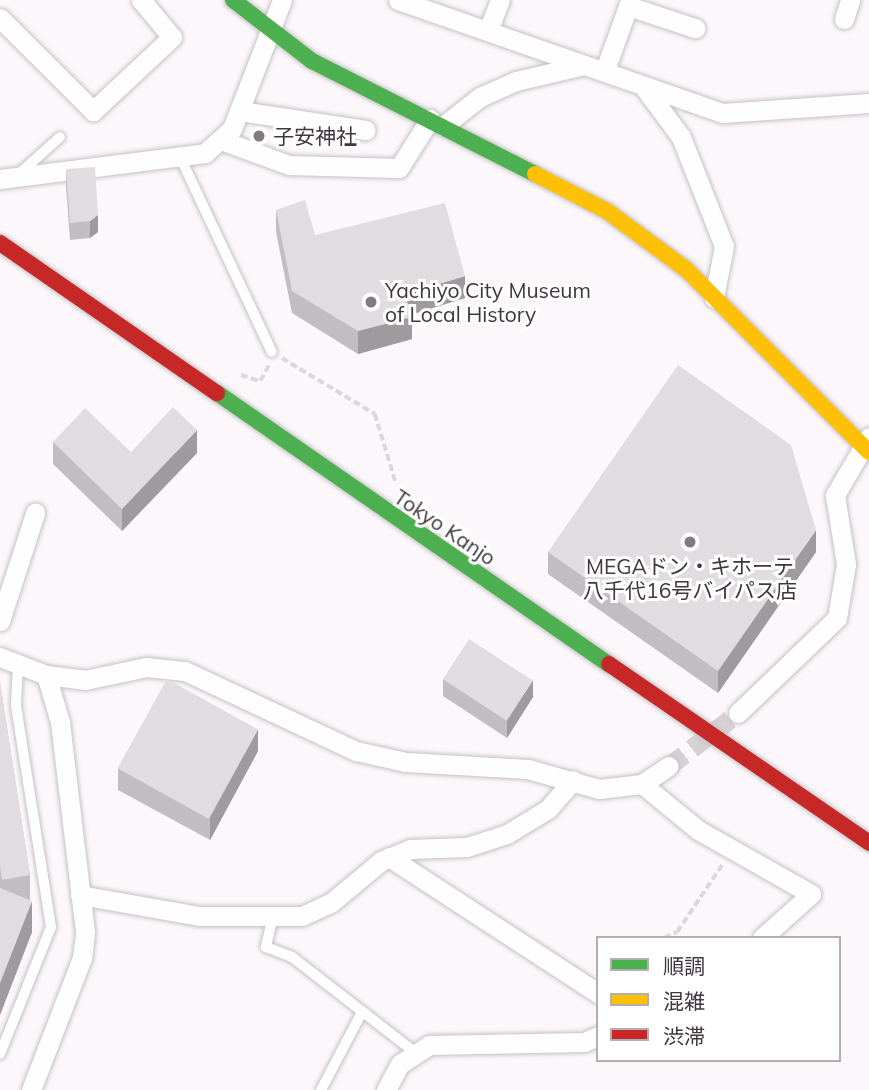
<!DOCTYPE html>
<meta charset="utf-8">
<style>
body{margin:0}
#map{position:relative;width:869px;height:1090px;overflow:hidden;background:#fbf7fa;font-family:Mulish,"Noto Sans JP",sans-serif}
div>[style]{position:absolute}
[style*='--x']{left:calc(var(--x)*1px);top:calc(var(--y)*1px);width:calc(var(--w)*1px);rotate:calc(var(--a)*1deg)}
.street-tunnel>*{height:19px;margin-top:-9.5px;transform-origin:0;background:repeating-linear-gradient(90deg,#d5d1d4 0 19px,transparent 0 29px)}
.path>*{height:3.5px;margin-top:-1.75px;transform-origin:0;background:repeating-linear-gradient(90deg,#dad8d9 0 7px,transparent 0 10.5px)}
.roads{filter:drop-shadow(0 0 2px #c6c1c5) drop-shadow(0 0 2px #c6c1c5)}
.lane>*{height:10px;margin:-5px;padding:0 5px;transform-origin:5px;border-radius:5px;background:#fefefe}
.street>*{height:19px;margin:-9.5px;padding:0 9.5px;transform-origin:9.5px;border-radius:9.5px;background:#fefefe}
.fast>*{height:16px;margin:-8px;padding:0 8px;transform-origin:8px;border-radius:8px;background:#4caf50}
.slow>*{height:16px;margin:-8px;padding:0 8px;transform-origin:8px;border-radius:8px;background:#ffc107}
.jam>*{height:16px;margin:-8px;padding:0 8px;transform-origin:8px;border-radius:8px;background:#c62828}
.wall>*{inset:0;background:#c2bdc1}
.shaded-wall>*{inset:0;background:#9e9a9d}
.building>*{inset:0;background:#e1dce0;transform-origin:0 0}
.dots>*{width:19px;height:19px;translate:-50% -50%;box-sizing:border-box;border:4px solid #fff;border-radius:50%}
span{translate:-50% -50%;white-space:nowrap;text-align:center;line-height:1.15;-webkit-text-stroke:6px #fff;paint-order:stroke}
.poi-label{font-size:21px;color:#3f373d}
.left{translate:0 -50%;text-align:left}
.street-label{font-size:21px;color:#3f373d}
.legend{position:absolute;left:596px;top:936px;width:245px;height:126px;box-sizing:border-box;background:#fff;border:2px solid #b2afb1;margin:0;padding:9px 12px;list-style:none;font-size:21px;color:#3f373d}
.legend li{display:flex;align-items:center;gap:14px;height:35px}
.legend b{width:35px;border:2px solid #b2afb1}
</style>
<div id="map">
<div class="street-tunnel">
<div style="--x:669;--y:766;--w:87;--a:-37.5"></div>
</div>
<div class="path">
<div style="--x:282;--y:358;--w:109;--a:31.1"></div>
<div style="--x:375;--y:414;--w:72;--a:73.1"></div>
<div style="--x:241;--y:375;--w:20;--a:18"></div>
<div style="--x:260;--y:381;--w:18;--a:-61"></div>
<div style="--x:664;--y:938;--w:14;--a:-25"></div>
<div style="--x:677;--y:932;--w:81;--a:-56.1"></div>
</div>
<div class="roads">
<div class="lane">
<div style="--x:181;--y:159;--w:213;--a:64.8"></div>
<div style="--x:19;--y:174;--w:55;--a:-42.1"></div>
<div style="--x:273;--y:916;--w:32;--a:103"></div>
<div style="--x:266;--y:947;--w:28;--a:21"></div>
<div style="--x:292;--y:957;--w:153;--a:37.8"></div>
<div style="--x:0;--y:1054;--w:137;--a:-68.1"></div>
<div style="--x:51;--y:927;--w:225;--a:-99"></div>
<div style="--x:16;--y:705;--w:41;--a:-87.2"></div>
<div style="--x:321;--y:1090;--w:88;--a:-62.3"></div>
</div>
<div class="street">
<div style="--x:398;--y:0;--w:344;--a:19.2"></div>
<div style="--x:723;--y:113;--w:146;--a:-3.9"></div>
<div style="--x:0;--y:18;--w:132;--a:45"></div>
<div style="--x:93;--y:111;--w:108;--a:-43.1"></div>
<div style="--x:172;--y:37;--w:48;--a:-130"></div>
<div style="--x:844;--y:19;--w:20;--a:-72"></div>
<div style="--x:488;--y:31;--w:33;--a:-69"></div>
<div style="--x:605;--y:70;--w:68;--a:-70.2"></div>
<div style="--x:628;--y:6;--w:71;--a:18.2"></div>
<div style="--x:644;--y:87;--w:62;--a:53.5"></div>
<div style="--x:681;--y:137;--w:117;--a:68.5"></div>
<div style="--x:724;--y:246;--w:53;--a:100.9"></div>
<div style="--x:240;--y:111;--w:127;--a:8.6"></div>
<div style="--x:443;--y:126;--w:47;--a:-38.1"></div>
<div style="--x:480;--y:97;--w:39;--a:-24"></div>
<div style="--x:516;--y:81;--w:70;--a:-13.2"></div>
<div style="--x:221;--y:140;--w:72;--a:20.2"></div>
<div style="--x:289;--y:165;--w:110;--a:1.6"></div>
<div style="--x:399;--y:168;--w:58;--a:-57.7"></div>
<div style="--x:0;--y:179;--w:207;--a:-7.2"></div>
<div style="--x:205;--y:153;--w:36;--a:-42"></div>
<div style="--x:232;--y:129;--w:138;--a:-68.8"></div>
<div style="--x:0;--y:621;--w:114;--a:-72"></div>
<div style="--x:0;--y:657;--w:49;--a:21.4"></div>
<div style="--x:46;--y:675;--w:39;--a:7"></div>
<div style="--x:85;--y:680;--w:62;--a:-12"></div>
<div style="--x:146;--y:667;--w:39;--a:6"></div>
<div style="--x:185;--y:671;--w:189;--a:25.1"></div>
<div style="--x:356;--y:751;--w:51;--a:12.4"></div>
<div style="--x:406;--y:762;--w:122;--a:3.3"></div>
<div style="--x:528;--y:769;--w:74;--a:15.7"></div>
<div style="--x:599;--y:789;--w:43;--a:-6.6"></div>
<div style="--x:642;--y:784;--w:32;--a:-34"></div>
<div style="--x:738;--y:713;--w:137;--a:-43.8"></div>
<div style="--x:837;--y:618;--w:55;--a:-80.5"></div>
<div style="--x:846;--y:564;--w:70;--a:-99.1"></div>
<div style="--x:835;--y:495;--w:67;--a:-59.6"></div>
<div style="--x:642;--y:784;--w:72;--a:39.4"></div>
<div style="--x:698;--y:830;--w:130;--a:29.5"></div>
<div style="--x:811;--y:894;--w:66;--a:138.1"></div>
<div style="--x:389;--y:857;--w:249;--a:33.1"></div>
<div style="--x:80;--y:895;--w:121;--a:10"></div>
<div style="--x:199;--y:916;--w:103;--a:0"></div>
<div style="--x:302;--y:916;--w:33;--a:-25"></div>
<div style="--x:332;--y:902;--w:64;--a:-39.9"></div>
<div style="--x:381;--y:861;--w:31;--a:-22"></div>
<div style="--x:410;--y:849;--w:57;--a:-2"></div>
<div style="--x:467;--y:847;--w:42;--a:-18"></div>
<div style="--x:507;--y:834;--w:48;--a:-31.4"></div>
<div style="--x:548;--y:809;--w:38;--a:-49"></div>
<div style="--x:31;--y:1090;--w:142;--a:-68.9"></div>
<div style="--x:82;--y:958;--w:26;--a:-83"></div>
<div style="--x:85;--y:932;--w:211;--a:-96.8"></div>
<div style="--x:60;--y:722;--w:49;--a:-106.6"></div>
<div style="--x:386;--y:1090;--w:30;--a:-62"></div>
<div style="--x:400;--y:1064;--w:35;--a:-33"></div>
<div style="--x:429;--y:1045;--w:155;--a:-1.1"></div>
<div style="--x:584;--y:1042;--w:15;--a:-23"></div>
</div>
<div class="fast">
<div style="--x:233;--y:0;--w:100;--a:37.7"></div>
<div style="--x:312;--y:61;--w:250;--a:26.9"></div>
<div style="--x:217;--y:393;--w:477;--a:34.7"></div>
</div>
<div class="slow">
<div style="--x:535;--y:174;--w:81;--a:27.2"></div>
<div style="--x:607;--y:211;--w:99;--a:36.4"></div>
<div style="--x:687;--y:270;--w:257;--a:45"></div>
</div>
<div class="jam">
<div style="--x:0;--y:243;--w:264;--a:34.7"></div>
<div style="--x:609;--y:664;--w:316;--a:34.5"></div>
</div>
</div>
<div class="wall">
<div style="clip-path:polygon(66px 169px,98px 232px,90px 238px,70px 240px,66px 186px)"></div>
<div style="clip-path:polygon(276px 210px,315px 235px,465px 298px,411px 315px,412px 339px,358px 354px,292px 313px,276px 232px)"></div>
<div style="clip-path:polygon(53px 442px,131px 452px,197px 453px,122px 531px,53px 464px)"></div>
<div style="clip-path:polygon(548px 552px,816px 552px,718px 693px,548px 574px)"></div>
<div style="clip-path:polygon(443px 679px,533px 697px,507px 738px,443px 696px)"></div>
<div style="clip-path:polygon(0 683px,30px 875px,30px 900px,32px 932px,0 1015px)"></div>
<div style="clip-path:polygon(258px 751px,210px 840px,118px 790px,118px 768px)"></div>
</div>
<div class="shaded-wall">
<div style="clip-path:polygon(98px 215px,98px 232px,90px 238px,90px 221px)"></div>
<div style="clip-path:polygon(465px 276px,465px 298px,405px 316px,405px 294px)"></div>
<div style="clip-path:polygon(412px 317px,412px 339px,358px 354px,358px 331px)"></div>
<div style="clip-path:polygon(197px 430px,197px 453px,122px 531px,122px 509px)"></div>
<div style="clip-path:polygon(816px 530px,816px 552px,718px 693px,718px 671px)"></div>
<div style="clip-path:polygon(533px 680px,533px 697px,507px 738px,507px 721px)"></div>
<div style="clip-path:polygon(258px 729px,258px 751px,210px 840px,210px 818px)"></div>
<div style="clip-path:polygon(32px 901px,32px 932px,0 1015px,0 983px)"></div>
</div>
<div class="building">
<div style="clip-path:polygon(95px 167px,98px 215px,90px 221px,70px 223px,66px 169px)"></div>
<div style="clip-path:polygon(305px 200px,315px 235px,445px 203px,465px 276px,405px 294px,412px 317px,358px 331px,292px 291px,276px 210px)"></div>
<div style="clip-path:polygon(678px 365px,791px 445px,816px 530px,718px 671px,548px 552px)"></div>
<div style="clip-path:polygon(173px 407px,197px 430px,122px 509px,53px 442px,85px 408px,131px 452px)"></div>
<div style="left:469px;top:639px;width:76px;height:48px;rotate:33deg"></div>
<div style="left:167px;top:679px;width:104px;height:102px;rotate:29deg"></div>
<div style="clip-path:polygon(0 683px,30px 875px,2px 880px,0 866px)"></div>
<div style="clip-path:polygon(0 888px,32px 901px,0 983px)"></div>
</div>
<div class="dots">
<div style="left:259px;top:136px;background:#817a7f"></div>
<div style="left:371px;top:302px;background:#817a7f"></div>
<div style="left:690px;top:542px;background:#817a7f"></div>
</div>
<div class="poi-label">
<span class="left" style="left:273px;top:136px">子安神社</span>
<span class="left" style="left:385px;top:302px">Yachiyo City Museum<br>of Local History</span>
<span style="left:690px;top:578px">MEGAドン・キホーテ<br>八千代16号バイパス店</span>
</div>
<div class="street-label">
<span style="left:445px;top:527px;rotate:34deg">Tokyo Kanjo</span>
</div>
<ul class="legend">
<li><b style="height:9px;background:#4caf50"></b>順調</li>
<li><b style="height:9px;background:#ffc107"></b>混雑</li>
<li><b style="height:9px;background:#c62828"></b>渋滞</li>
</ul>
</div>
